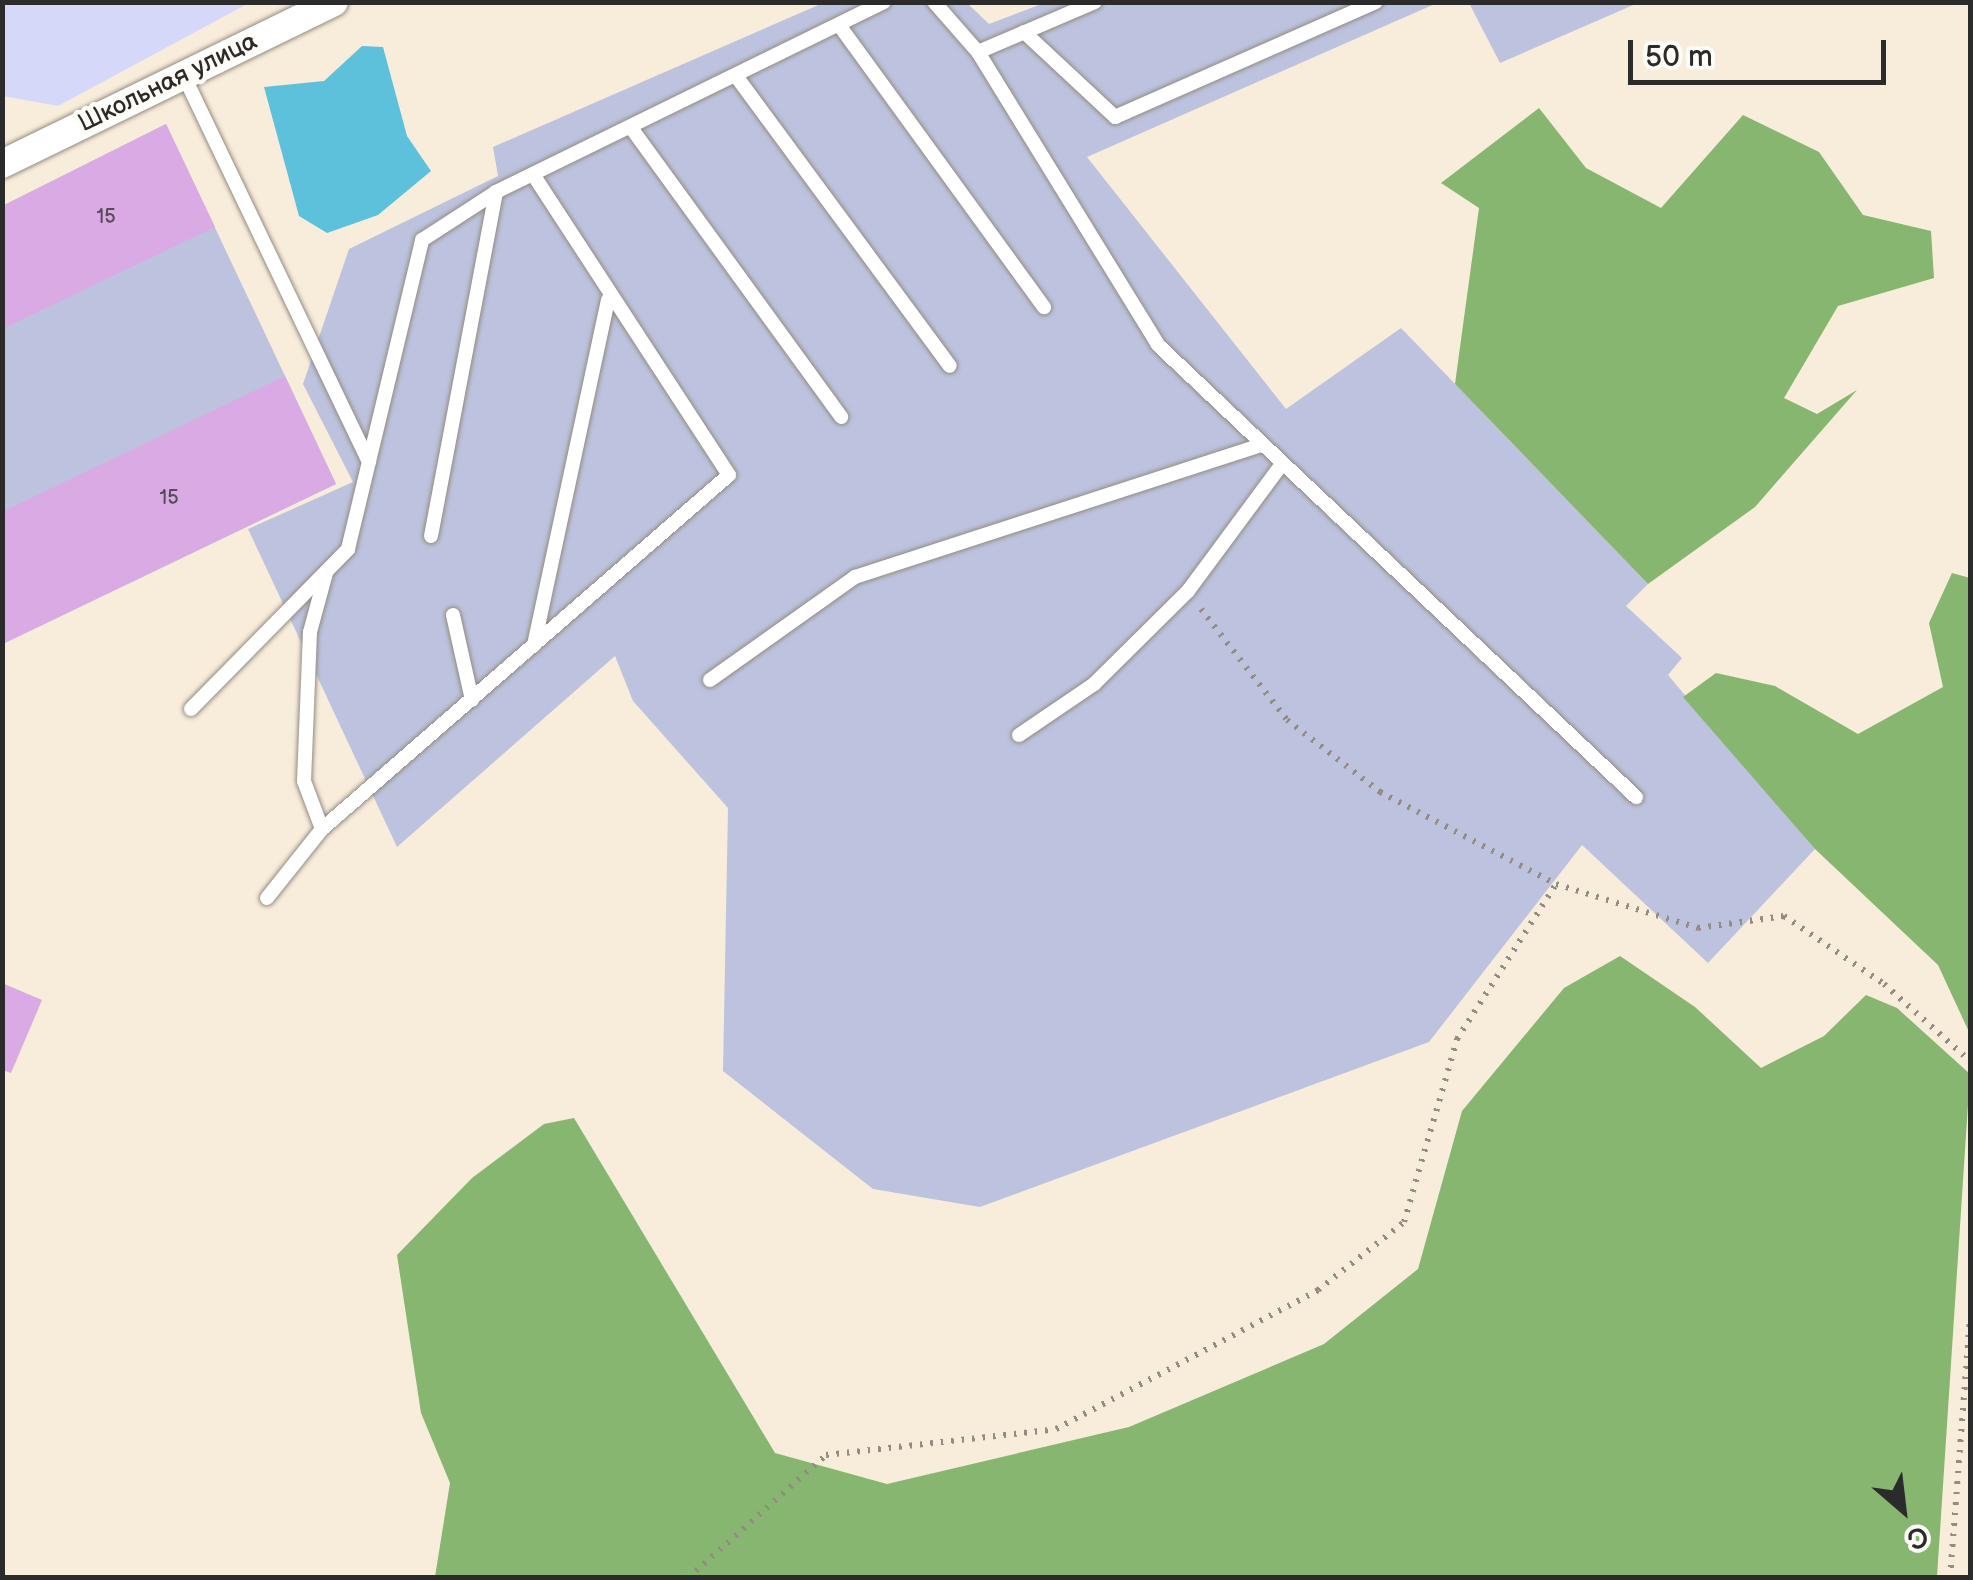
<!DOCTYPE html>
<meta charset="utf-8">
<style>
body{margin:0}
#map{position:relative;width:1973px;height:1580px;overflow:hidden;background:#f8ecda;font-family:"Balsamiq Sans",sans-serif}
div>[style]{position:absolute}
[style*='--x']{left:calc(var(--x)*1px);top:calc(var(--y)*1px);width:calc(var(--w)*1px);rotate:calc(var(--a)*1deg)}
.built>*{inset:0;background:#d5d8f9}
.industrial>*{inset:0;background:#bdc3de}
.forest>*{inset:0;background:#86b66f}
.water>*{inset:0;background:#5ec1dc}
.building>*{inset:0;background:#d9aae3}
.path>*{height:6px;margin-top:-3px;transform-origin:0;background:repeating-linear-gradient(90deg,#928c82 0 2.5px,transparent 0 10.5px)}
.roads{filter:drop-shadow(0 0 2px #928c82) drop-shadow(0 0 2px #928c82)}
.lane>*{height:14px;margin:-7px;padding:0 7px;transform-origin:7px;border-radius:7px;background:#fff}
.street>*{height:28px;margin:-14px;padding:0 14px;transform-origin:14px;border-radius:14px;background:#fff}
span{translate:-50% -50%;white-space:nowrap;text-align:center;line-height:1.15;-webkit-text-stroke:9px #fdfcf7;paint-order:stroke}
.number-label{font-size:20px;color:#564b59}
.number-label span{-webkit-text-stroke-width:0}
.street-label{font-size:25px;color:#2b2b2b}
.frame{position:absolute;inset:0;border:5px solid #2b2b2b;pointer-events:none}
.north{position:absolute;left:1853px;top:1460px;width:100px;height:100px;-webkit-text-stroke:8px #fdfcf7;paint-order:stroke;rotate:152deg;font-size:28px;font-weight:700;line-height:40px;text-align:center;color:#2b2b2b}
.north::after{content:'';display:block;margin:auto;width:35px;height:45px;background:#2b2b2b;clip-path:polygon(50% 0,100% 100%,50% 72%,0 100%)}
.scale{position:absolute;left:1628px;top:40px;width:258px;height:45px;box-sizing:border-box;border:5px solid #2b2b2b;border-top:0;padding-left:12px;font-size:30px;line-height:35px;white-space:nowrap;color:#2b2b2b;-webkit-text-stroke:8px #fdfcf7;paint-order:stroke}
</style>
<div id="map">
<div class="built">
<div style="clip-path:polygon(2px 3px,3px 2px,249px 3px,58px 106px,3px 96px)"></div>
</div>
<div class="industrial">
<div style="clip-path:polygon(823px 3px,967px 3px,989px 24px,1044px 3px,1437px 3px,1087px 157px,1286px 409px,1401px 328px,1648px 584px,1626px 606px,1682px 658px,1668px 675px,1815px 849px,1708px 963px,1582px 845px,1429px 1042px,980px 1207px,873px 1189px,723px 1071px,728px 808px,633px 701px,615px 656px,397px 847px,248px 529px,353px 482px,303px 384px,349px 249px,498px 176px,493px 147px)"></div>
<div style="clip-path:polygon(1469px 3px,1638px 3px,1500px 63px)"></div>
<div style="clip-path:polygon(166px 124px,336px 484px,3px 644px,3px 206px)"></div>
</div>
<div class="forest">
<div style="clip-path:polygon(1539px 108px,1586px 168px,1661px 208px,1743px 115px,1819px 152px,1863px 215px,1931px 231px,1934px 278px,1838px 306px,1784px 398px,1817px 414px,1857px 390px,1755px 507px,1648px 584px,1455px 384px,1479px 208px,1441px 183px)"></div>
<div style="clip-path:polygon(1952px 573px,1970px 578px,1970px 1034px,1938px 965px,1815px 849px,1683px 697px,1716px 673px,1775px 686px,1858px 734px,1943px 687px,1929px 623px)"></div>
<div style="clip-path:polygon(1620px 956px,1695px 1007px,1761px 1068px,1824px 1036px,1866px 995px,1897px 1008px,1970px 1074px,1937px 1577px,435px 1577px,450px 1483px,421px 1413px,397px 1255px,472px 1178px,544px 1124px,574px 1118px,775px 1453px,887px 1484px,1129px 1427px,1324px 1344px,1418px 1269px,1462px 1111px,1564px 988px)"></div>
</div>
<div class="water">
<div style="clip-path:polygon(362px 46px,383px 47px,407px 136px,431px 171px,378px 215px,327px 233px,299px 216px,264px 87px,324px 81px)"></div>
</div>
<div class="building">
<div style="clip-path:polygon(166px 124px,215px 227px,2px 329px,2px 206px)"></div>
<div style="clip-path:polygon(285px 376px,336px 484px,2px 644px,2px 512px)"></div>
<div style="clip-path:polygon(2px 983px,42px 1000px,11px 1073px,2px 1070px)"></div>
</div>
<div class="path">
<div style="--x:1201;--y:609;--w:140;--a:52.2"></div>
<div style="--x:1287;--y:720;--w:118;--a:37.7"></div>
<div style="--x:1380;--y:792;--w:199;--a:27.6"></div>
<div style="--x:1556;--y:884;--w:149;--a:17.2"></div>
<div style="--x:1698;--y:928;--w:87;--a:-7.9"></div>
<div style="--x:1784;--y:916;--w:121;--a:34.2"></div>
<div style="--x:1884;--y:984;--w:115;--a:41.8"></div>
<div style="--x:688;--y:1578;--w:185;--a:-41.7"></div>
<div style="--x:826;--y:1455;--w:231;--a:-6.4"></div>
<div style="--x:1056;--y:1429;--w:297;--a:-27.9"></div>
<div style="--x:1318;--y:1290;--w:110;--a:-38.3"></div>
<div style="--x:1404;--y:1222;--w:191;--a:-73.8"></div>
<div style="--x:1457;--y:1039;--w:184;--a:-57.4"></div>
<div style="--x:1950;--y:1578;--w:260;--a:-85.6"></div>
</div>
<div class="roads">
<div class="lane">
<div style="--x:934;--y:2;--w:67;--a:48.7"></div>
<div style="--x:978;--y:52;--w:344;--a:58.4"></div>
<div style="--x:1158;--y:345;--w:658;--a:43.4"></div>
<div style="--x:839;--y:25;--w:349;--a:54"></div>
<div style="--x:1024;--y:32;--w:125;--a:43"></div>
<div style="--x:1115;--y:117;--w:285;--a:-23.8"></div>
<div style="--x:978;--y:52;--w:127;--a:-23.1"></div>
<div style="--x:184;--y:76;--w:428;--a:64.4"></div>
<div style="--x:736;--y:76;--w:360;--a:53.6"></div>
<div style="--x:632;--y:129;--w:356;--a:54"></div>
<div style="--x:431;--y:536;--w:350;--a:-79.3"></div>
<div style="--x:453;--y:615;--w:87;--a:77.4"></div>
<div style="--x:534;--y:645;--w:353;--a:-77.9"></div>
<div style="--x:710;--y:680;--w:178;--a:-35.4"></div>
<div style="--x:855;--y:577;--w:423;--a:-18"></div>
<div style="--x:191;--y:709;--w:224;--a:-45.5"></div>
<div style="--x:348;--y:549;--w:318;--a:-76.5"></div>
<div style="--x:422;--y:240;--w:88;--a:-33"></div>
<div style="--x:496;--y:192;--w:432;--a:-26.1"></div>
<div style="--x:1019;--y:735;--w:91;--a:-34.2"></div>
<div style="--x:1094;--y:684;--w:132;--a:-44.7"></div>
<div style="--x:1188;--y:591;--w:153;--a:-53.5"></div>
<div style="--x:322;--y:829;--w:51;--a:-110.6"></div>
<div style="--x:304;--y:781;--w:149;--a:-87.7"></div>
<div style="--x:310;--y:632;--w:61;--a:-74.8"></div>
<div style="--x:267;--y:898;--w:88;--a:-51.4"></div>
<div style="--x:322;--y:829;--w:539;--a:-41.02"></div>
<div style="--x:729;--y:475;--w:356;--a:-123.1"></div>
</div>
<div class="street">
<div style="--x:2;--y:164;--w:369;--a:-26"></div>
</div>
</div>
<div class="number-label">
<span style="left:106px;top:217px">15</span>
<span style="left:169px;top:498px">15</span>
</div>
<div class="street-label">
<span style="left:168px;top:83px;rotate:-26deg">Школьная улица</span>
</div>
<div class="frame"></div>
<div class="north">С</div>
<div class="scale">50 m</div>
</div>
